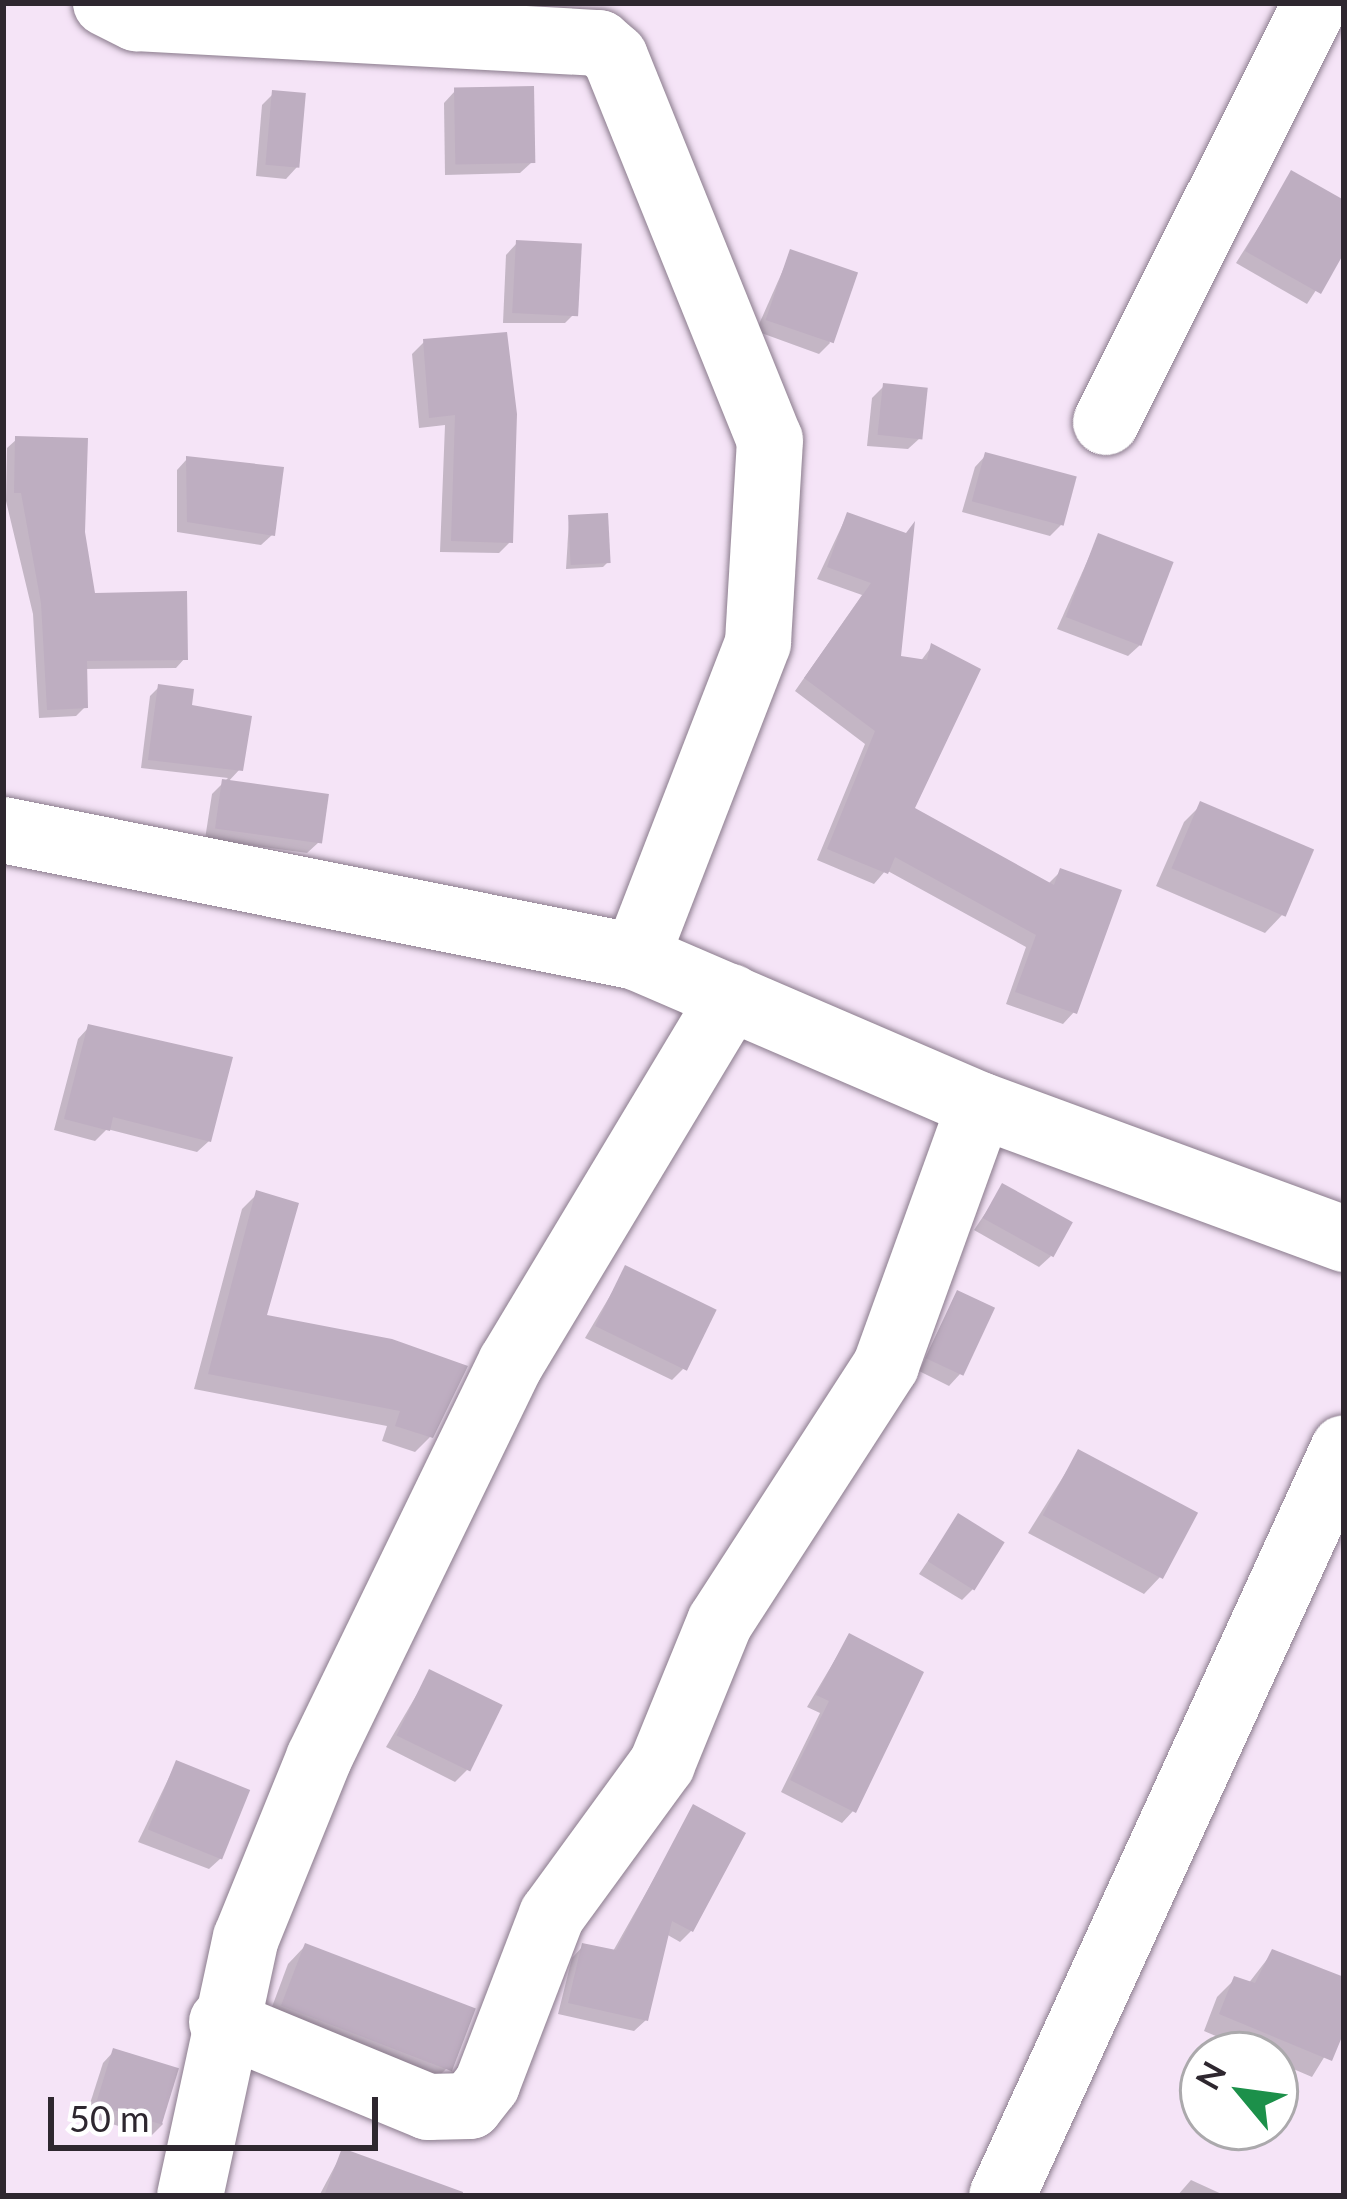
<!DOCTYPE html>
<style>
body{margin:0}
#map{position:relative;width:1347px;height:2199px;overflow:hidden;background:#f5e4f7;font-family:Lato,sans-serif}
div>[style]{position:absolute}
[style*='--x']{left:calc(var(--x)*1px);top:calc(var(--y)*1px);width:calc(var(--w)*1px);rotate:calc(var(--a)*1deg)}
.shadow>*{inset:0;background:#0003}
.building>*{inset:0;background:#beaec1;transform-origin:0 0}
.roads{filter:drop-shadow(0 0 3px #8a7b8c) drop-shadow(0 0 3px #8a7b8c)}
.minor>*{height:66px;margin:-33px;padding:0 33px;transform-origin:33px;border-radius:33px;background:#fff}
span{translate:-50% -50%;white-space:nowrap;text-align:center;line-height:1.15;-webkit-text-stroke:9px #fff;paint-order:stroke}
.frame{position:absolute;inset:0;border:6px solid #2e272f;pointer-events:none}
.north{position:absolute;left:1179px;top:2031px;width:120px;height:120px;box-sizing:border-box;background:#fff;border:3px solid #aba9ac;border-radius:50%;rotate:299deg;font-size:33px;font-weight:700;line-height:48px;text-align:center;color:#2e272f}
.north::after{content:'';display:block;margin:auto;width:42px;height:54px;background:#1c904a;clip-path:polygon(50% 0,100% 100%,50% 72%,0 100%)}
.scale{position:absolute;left:48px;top:2097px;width:330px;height:54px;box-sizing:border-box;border:6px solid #2e272f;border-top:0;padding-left:15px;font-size:36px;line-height:42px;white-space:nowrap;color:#2e272f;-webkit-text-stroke:9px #fff;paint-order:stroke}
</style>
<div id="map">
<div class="shadow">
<div style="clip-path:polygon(455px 91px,532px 162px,520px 173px,445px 175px,444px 103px)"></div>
<div style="clip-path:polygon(274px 93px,297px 167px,286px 179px,256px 176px,262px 105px)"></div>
<div style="clip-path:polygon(1292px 174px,1344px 204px,1344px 247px,1307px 304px,1236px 263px)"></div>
<div style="clip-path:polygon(517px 243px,577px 311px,565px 323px,503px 323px,506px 255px)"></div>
<div style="clip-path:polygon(791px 252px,830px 343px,819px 354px,756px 331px)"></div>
<div style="clip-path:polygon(424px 342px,510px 542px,499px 553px,440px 552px,445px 425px,419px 428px,412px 354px)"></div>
<div style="clip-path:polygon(884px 386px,920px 438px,908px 449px,867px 446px,872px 398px)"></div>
<div style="clip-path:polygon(17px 439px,82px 532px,93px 596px,185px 658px,176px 668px,84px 669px,85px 707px,76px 716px,39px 718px,33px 614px,6px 501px,7px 448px)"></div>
<div style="clip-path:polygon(986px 455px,1061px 525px,1050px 536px,962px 512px,975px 467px)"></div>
<div style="clip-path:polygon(187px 459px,272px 535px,261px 545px,177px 532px,177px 470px)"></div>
<div style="clip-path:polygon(847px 515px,898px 658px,920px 662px,932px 646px,911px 809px,1047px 885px,1060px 872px,1074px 1012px,1063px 1024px,1006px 1004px,1026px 947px,886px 870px,874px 884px,817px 860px,865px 744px,795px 691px,862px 595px,817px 579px)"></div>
<div style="clip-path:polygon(569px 520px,608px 562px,603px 567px,566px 569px)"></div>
<div style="clip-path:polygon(1098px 537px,1140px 645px,1128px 656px,1057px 629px)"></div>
<div style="clip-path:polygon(159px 687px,240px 769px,227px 783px,319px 842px,307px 853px,205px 839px,212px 794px,228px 778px,141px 768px,150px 696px)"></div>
<div style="clip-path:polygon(1201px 805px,1282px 915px,1265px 933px,1156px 886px,1184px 822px)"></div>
<div style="clip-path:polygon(89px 1027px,209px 1141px,197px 1152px,107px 1129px,95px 1141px,54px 1130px,78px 1039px)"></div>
<div style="clip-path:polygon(1003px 1187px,1051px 1256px,1039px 1267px,974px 1230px)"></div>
<div style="clip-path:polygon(257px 1194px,263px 1317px,391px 1342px,430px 1437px,415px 1452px,382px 1441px,387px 1426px,194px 1389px,242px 1209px)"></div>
<div style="clip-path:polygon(626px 1269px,683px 1369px,672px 1380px,585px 1338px)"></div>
<div style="clip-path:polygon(957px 1293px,960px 1374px,949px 1386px,919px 1371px)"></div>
<div style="clip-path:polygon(1078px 1453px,1161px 1576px,1144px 1594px,1028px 1533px)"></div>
<div style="clip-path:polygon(958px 1517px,974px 1588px,962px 1600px,919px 1574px)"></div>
<div style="clip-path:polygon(849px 1636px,853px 1811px,842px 1823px,781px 1792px,820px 1713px,807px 1707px)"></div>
<div style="clip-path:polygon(430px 1672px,467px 1770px,455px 1782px,386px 1747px)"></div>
<div style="clip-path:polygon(176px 1763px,221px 1858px,209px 1869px,138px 1842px)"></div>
<div style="clip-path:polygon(694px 1808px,691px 1931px,680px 1942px,666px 1934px,646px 2020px,634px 2031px,558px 2014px,572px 1958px,583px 1946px,612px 1953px)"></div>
<div style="clip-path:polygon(305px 1946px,451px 2064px,433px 2082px,266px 2023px,288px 1964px)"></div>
<div style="clip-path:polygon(1272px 1953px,1344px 1981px,1344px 2025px,1312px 2077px,1204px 2031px,1217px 1997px,1235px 1979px,1248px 1984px)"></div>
<div style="clip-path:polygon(114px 2051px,163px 2124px,151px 2136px,86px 2116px,103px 2063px)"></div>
<div style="clip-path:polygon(343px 2151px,435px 2196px,319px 2196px)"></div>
<div style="clip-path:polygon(1191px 2180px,1226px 2196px,1177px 2196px)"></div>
</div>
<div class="building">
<div style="left:534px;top:86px;width:77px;height:80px;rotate:89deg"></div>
<div style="left:272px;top:90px;width:34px;height:75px;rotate:5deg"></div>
<div style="clip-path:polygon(1291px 170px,1344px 200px,1344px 253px,1321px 294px,1245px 251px)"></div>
<div style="left:516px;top:240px;width:66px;height:73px;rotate:3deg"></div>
<div style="left:790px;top:249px;width:72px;height:75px;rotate:19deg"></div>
<div style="clip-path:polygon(507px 332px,517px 414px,513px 543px,451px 541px,455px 415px,429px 418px,423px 339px)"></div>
<div style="left:883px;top:383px;width:45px;height:52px;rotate:6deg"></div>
<div style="clip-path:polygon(15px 436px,88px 438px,85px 532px,95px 593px,187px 591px,188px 660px,87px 661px,88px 708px,47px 710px,41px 603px,21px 493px,14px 493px)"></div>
<div style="left:985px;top:452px;width:95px;height:51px;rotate:15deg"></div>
<div style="clip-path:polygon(186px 456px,284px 467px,275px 536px,187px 522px)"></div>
<div style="clip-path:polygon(847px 512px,906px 533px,915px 521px,901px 656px,927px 660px,931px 643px,981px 669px,915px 808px,1054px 885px,1060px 868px,1122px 890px,1077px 1014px,1015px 992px,1036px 935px,895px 857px,888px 874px,827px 849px,875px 731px,804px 678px,871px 583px,827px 567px)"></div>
<div style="left:608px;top:513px;width:50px;height:40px;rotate:87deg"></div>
<div style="left:1098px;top:533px;width:81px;height:90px;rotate:21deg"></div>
<div style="clip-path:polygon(158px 684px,194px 689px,192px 705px,252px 716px,243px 771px,148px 760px)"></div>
<div style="left:222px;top:779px;width:108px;height:50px;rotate:8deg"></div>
<div style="left:1200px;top:801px;width:124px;height:73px;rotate:23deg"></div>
<div style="clip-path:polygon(88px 1024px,233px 1057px,211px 1142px,113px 1117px,110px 1131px,64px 1119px)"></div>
<div style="left:1002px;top:1183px;width:81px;height:40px;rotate:29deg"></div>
<div style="clip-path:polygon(256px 1190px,299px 1203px,267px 1315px,392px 1339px,468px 1366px,433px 1438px,395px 1426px,400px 1411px,208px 1374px)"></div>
<div style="left:625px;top:1265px;width:102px;height:68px;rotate:26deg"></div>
<div style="left:957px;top:1290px;width:42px;height:75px;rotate:25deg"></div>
<div style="left:1078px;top:1449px;width:136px;height:75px;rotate:28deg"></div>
<div style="left:958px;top:1513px;width:55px;height:57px;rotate:32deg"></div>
<div style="clip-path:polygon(849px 1633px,924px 1672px,856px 1813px,790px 1780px,829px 1701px,816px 1695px)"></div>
<div style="left:429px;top:1669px;width:82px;height:74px;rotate:26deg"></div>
<div style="left:176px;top:1760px;width:80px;height:75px;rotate:22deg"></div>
<div style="clip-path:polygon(693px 1804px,746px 1833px,693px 1932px,672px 1921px,648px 2021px,568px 2003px,582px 1943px,616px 1950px)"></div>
<div style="left:305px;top:1943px;width:183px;height:67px;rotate:21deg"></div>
<div style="clip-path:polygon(1272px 1949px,1344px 1977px,1344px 2032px,1332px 2061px,1219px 2014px,1234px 1976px,1255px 1983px)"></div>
<div style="left:113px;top:2048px;width:69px;height:59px;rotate:17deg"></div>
<div style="clip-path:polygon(342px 2148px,463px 2192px,462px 2196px,324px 2196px)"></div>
</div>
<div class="roads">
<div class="minor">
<div style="--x:106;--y:3;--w:34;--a:27"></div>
<div style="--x:136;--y:18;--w:464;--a:3.1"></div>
<div style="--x:599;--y:43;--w:21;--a:41"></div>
<div style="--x:615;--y:57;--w:413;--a:68"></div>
<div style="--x:770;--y:440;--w:203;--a:93.4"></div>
<div style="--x:758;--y:643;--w:337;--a:111.2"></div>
<div style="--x:1106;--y:422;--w:469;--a:-63.4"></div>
<div style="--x:3;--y:830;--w:646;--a:11.34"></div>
<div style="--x:636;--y:957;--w:374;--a:23.3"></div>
<div style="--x:980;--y:1105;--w:388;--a:20.2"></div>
<div style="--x:222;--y:2022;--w:223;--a:22.4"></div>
<div style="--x:428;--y:2107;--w:42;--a:-1.4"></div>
<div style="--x:470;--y:2106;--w:28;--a:-52"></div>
<div style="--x:487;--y:2084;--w:181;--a:-69"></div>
<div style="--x:552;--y:1915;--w:187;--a:-53.9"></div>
<div style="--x:662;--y:1764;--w:153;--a:-67.8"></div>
<div style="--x:720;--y:1622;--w:306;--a:-57.1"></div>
<div style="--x:886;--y:1365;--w:276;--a:-70.1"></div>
<div style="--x:190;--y:2196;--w:264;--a:-77.8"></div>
<div style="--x:246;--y:1938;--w:194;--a:-67.9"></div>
<div style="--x:319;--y:1758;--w:439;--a:-64.1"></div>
<div style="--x:511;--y:1363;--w:427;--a:-59"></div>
<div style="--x:1002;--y:2196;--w:822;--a:-65.43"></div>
</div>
</div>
<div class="frame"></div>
<div class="north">N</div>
<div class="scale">50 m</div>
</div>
